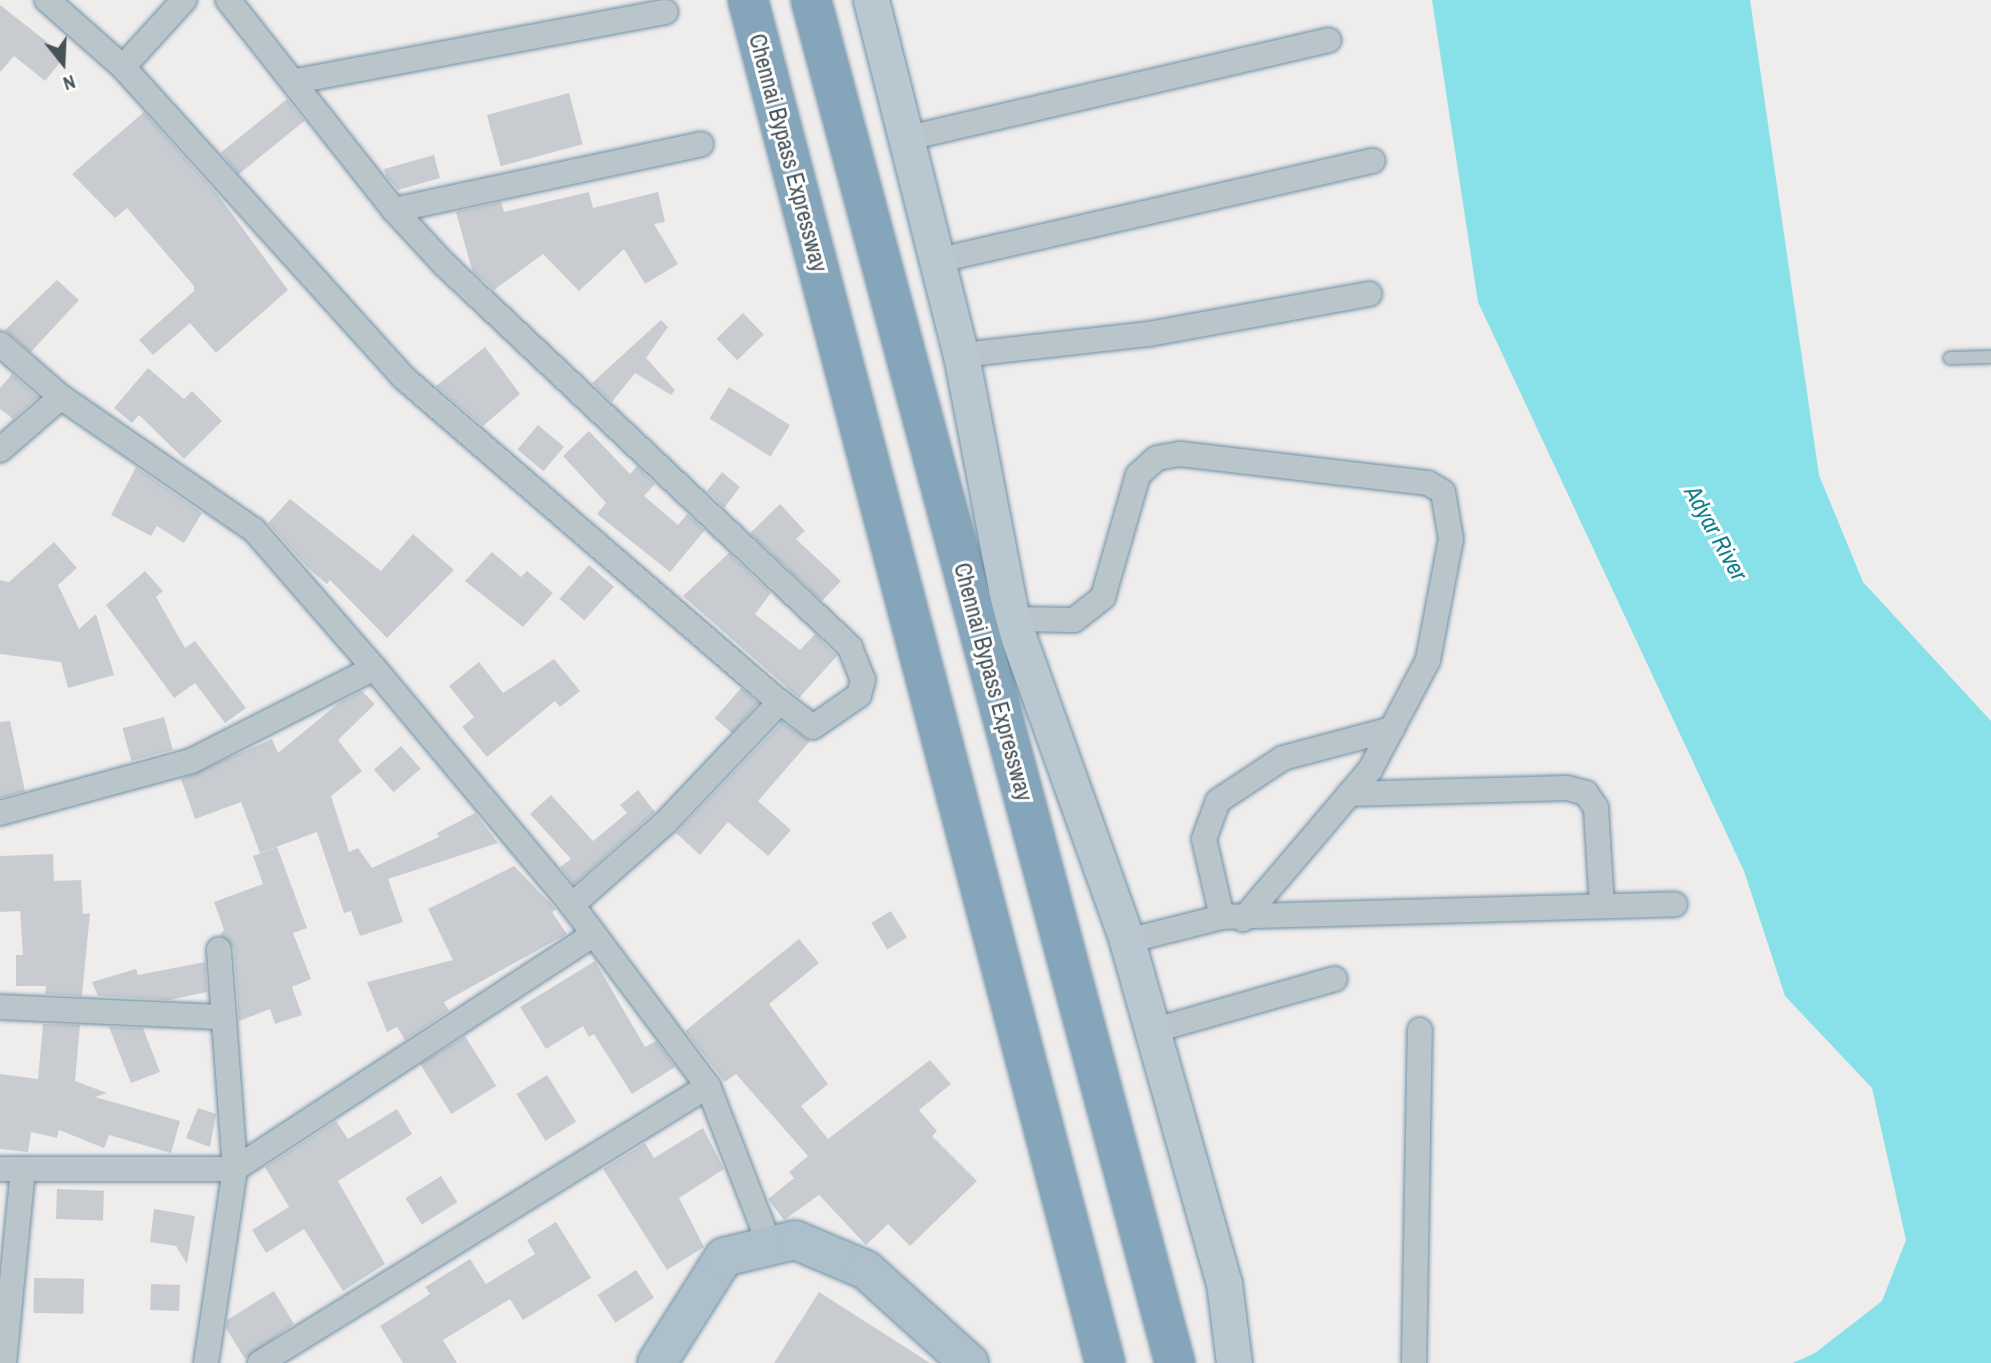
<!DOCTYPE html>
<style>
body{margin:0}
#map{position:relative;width:1991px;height:1363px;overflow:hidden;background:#efecec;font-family:"Archivo Narrow",sans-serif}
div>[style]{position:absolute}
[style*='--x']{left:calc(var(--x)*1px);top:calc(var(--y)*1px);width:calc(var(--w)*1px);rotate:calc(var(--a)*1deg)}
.water>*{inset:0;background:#88e0e9}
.building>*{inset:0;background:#c8ccd1;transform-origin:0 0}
.roads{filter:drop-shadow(0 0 2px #6f90a6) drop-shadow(0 0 2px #6f90a6)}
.lane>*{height:12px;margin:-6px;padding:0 6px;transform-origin:6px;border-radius:6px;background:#bac5cb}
.street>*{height:24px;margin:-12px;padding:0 12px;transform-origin:12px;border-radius:12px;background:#bac5cb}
.secondary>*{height:35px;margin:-17.5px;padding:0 17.5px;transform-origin:17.5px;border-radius:17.5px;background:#b9c7d0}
.primary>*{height:38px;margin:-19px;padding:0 19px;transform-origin:19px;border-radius:19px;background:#acbfcb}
.highway>*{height:38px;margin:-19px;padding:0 19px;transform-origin:19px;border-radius:19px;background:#84a5ba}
span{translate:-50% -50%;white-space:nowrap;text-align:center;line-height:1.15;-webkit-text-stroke:6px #fff;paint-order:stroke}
.street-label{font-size:23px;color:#455258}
.water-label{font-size:24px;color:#10808b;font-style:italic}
.north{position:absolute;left:28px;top:28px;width:70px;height:70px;-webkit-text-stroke:5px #fff;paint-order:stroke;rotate:162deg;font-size:19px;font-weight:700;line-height:28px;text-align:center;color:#455258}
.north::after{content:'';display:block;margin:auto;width:24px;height:32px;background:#455258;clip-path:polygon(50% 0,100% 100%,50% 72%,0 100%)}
</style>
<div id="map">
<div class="water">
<div style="clip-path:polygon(1432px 0,1750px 0,1819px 475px,1863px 582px,1991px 721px,1991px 1363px,1793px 1363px,1815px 1353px,1882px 1301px,1906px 1240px,1872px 1088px,1785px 996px,1744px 871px,1478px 302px)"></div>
</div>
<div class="building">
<div style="clip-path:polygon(0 5px,65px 56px,45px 81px,14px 56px,0 72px)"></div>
<div style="left:569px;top:93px;width:53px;height:85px;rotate:75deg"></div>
<div style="left:287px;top:99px;width:28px;height:85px;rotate:51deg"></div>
<div style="clip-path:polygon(144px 112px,218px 195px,288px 290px,216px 353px,190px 323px,153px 355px,139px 340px,194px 291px,194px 286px,127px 208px,115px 218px,72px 174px)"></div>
<div style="clip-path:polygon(434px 155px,440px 178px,398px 190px,386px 176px,384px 169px)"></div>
<div style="clip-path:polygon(589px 192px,593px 208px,658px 192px,665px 222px,654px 224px,678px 264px,645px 284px,624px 249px,579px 291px,543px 254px,494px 290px,472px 270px,456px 212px,501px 202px,504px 212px)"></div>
<div style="clip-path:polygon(57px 280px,79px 300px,31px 352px,5px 330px)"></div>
<div style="left:743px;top:313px;width:30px;height:37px;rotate:46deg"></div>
<div style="clip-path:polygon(661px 320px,668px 327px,646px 358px,675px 390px,671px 395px,635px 373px,612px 402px,592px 383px)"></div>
<div style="clip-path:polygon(485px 347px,520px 394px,483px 426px,436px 386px)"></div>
<div style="clip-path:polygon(148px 368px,184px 399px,192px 391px,222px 421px,184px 459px,139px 415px,132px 423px,114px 408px)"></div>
<div style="clip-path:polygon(12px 374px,38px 397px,13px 419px,0 409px,0 388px)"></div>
<div style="left:729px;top:387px;width:72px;height:37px;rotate:32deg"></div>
<div style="left:538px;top:425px;width:34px;height:32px;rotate:40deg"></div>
<div style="clip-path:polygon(589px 431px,630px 474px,637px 466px,655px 484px,644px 496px,678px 525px,687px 514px,705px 530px,670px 572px,597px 514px,606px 503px,563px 456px)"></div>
<div style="clip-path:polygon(136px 467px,202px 513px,184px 543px,157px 526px,151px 536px,111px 515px)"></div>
<div style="clip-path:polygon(722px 472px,740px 487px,724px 508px,707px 491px)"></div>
<div style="clip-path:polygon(290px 499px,381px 571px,413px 534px,454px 570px,387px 638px,330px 580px,327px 584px,308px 568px,268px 523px)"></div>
<div style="clip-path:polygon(780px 504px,805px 531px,796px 539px,841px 581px,822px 601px,750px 533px)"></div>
<div style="clip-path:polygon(54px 542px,77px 568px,58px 585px,79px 629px,96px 614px,114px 675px,68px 688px,61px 662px,0 654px,0 580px,9px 582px)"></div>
<div style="clip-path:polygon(492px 552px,521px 577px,527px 571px,553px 593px,523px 627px,465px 581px)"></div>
<div style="clip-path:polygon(729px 553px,771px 593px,755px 614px,800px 650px,815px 634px,837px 656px,799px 698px,683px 596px)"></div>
<div style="left:589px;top:565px;width:33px;height:45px;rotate:41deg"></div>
<div style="clip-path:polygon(145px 571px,163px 591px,156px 597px,185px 648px,195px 641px,246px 708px,225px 723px,195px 683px,174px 698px,106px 605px)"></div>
<div style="clip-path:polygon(554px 659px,580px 691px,560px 707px,555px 701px,487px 757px,462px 727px,474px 717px,449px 686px,479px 662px,503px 693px)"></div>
<div style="left:741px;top:688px;width:23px;height:40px;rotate:41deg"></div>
<div style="clip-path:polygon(362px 691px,375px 704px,338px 740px,362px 771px,331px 796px,349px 852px,358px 848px,372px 868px,439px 837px,437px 833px,475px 813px,498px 843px,388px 879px,403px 922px,360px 936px,351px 911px,344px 913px,317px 832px,260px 853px,241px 802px,195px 819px,181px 779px,272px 739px,278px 753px,340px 702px)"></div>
<div style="left:164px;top:717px;width:34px;height:43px;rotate:75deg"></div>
<div style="clip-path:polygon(10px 721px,25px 791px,0 798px,0 722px)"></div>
<div style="clip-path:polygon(782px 722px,810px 741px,758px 801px,791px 830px,768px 856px,728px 822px,700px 855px,676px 833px)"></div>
<div style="left:401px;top:746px;width:30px;height:36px;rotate:49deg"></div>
<div style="clip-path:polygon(638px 790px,655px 812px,574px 884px,560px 867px,571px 859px,530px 814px,551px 795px,593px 841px,627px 813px,620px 805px)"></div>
<div style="clip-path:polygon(277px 847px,307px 928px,293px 933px,311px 979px,292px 987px,302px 1015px,275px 1024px,270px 1009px,239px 1021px,234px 948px,220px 935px,224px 930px,214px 902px,263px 884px,253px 856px)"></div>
<div style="clip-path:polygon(53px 854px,54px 881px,81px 880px,83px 914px,90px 913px,82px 996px,45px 994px,46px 986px,16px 986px,16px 955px,23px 955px,20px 911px,0 912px,0 856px)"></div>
<div style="clip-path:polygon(514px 866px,556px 909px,552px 912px,567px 934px,444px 1002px,449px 1011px,405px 1040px,397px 1027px,387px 1032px,367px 982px,453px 960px,428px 909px)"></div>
<div style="left:891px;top:911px;width:31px;height:23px;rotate:59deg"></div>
<div style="clip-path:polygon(799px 939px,819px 963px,769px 1004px,828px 1084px,801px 1106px,828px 1139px,930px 1060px,951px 1084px,919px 1110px,937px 1131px,932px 1136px,977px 1181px,910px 1246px,888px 1224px,866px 1245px,819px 1195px,784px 1220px,768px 1199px,794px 1178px,789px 1172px,808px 1156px,736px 1074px,725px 1082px,685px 1031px)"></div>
<div style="clip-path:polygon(595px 961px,645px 1047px,656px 1041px,675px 1067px,632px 1094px,594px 1034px,589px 1037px,583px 1026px,546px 1049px,520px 1007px)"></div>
<div style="clip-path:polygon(205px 962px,207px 992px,169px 1000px,98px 996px,92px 982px,136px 969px,138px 975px)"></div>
<div style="clip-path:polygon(43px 1024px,80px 1025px,75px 1081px,107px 1093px,95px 1097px,180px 1121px,171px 1153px,109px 1135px,104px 1148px,59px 1130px,57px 1138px,31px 1132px,28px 1152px,0 1149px,0 1074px,38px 1079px)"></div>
<div style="clip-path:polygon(109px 1027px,143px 1028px,160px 1072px,131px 1083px)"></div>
<div style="left:465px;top:1036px;width:59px;height:53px;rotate:58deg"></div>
<div style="left:547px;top:1075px;width:55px;height:36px;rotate:58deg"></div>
<div style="clip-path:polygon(198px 1108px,216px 1114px,210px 1147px,186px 1138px)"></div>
<div style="clip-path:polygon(397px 1109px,412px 1134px,338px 1181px,385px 1264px,343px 1291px,304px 1229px,266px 1253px,252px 1230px,289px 1207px,265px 1167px,336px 1121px,348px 1139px)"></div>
<div style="clip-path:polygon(703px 1128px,724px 1169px,679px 1198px,704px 1247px,667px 1270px,603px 1169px,645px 1143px,654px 1158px)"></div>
<div style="left:441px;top:1176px;width:31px;height:42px;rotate:58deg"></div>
<div style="left:57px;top:1189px;width:47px;height:30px;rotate:2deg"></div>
<div style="clip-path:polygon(154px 1209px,195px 1216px,187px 1264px,176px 1246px,150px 1242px)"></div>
<div style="clip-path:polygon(556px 1222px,591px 1278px,523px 1320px,510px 1299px,443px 1340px,457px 1363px,403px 1363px,380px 1326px,430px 1294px,425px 1287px,470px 1259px,486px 1284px,535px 1254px,527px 1240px)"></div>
<div style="left:636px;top:1270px;width:33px;height:46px;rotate:57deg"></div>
<div style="left:34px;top:1278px;width:50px;height:35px;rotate:1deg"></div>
<div style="left:151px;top:1284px;width:29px;height:26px;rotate:2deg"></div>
<div style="clip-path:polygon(274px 1291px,294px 1324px,245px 1359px,226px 1328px,227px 1320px)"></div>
<div style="clip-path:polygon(819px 1292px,930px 1363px,774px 1363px)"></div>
</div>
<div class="roads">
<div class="lane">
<div style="--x:1950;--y:358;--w:41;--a:-1.4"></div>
</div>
<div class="street">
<div style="--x:47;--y:0;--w:101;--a:41.4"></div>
<div style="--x:123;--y:67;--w:419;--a:47.9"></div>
<div style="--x:404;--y:378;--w:496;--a:40.8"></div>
<div style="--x:780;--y:702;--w:41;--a:37.1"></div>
<div style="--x:813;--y:727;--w:56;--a:-34.8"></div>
<div style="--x:859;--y:695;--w:16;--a:-75"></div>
<div style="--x:863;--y:680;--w:35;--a:-112"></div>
<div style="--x:850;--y:647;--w:557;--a:-136.67"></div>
<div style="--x:445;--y:265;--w:75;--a:-132.8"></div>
<div style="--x:394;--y:210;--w:268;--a:-128.3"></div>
<div style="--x:123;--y:67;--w:91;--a:-47.7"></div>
<div style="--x:296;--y:81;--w:376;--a:-10.6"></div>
<div style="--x:904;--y:139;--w:436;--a:-13.1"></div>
<div style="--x:394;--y:210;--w:314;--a:-12.1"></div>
<div style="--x:935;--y:261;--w:449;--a:-12.9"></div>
<div style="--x:0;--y:344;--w:81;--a:41"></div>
<div style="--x:61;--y:397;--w:234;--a:34.6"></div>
<div style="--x:254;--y:530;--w:183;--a:49"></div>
<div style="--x:374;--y:668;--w:309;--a:50.1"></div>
<div style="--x:572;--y:905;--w:226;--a:53.1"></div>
<div style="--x:708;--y:1086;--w:172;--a:68.8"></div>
<div style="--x:961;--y:355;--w:189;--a:-6.4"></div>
<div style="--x:1149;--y:334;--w:224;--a:-10.3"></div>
<div style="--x:0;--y:450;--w:81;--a:-41"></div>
<div style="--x:1012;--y:619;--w:62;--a:0.9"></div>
<div style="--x:1074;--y:620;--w:37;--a:-38"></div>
<div style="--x:1103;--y:597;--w:127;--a:-74"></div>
<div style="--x:1138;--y:475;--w:25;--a:-42"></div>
<div style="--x:1157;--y:458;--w:23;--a:-10"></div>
<div style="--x:1180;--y:454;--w:250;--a:6.7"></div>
<div style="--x:1428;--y:483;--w:17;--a:31"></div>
<div style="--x:1443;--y:492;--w:48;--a:80.3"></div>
<div style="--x:1451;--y:539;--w:123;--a:100.8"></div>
<div style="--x:1428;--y:660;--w:124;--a:117.8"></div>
<div style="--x:1370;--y:770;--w:196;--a:130.4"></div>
<div style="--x:1349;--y:794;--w:218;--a:-1.6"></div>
<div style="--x:1567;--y:788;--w:20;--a:15"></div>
<div style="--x:1586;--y:793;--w:18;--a:56"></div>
<div style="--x:1596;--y:808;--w:97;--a:86.5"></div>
<div style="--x:0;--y:813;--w:198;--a:-15.2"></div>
<div style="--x:191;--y:761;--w:205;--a:-26.9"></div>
<div style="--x:572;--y:905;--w:125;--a:-41.4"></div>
<div style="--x:666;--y:822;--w:166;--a:-46.5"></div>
<div style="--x:1222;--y:917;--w:80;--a:-103"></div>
<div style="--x:1204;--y:839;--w:40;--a:-69.8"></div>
<div style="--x:1218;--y:801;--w:78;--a:-33.5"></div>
<div style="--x:1283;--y:758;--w:113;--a:-14.9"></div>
<div style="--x:1127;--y:941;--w:98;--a:-14.2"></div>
<div style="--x:1222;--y:917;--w:453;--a:-1.6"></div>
<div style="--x:0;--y:1007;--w:224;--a:2.6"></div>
<div style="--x:1152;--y:1031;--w:190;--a:-15.9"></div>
<div style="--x:0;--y:1169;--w:235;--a:0"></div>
<div style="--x:235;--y:1169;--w:429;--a:-33.2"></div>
<div style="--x:4;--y:1363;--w:195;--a:-84.4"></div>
<div style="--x:206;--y:1363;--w:196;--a:-81.5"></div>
<div style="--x:235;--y:1169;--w:220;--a:-94.2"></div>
<div style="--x:260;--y:1363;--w:527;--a:-31.73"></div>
<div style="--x:1414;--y:1363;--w:333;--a:-89"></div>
</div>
<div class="secondary">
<div style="--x:871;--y:0;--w:366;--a:75.8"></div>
<div style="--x:961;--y:355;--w:269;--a:79.1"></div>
<div style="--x:1012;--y:619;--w:342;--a:70.3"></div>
<div style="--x:1127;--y:941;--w:355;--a:74.2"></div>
<div style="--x:1224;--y:1283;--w:81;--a:82.9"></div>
</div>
<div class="primary">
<div style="--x:657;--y:1363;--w:125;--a:-57.7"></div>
<div style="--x:724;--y:1257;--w:73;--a:-13.5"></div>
<div style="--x:795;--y:1240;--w:77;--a:22.9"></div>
<div style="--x:866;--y:1270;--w:139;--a:42.1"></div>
</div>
<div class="highway">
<div style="--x:748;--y:0;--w:1409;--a:75.32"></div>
<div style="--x:811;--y:0;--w:1411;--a:75.05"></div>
</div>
</div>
<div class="street-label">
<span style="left:788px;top:153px;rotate:75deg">Chennai Bypass Expressway</span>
<span style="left:993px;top:682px;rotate:75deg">Chennai Bypass Expressway</span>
</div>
<div class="water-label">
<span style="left:1716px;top:533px;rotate:61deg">Adyar River</span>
</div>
<div class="north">N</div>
</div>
